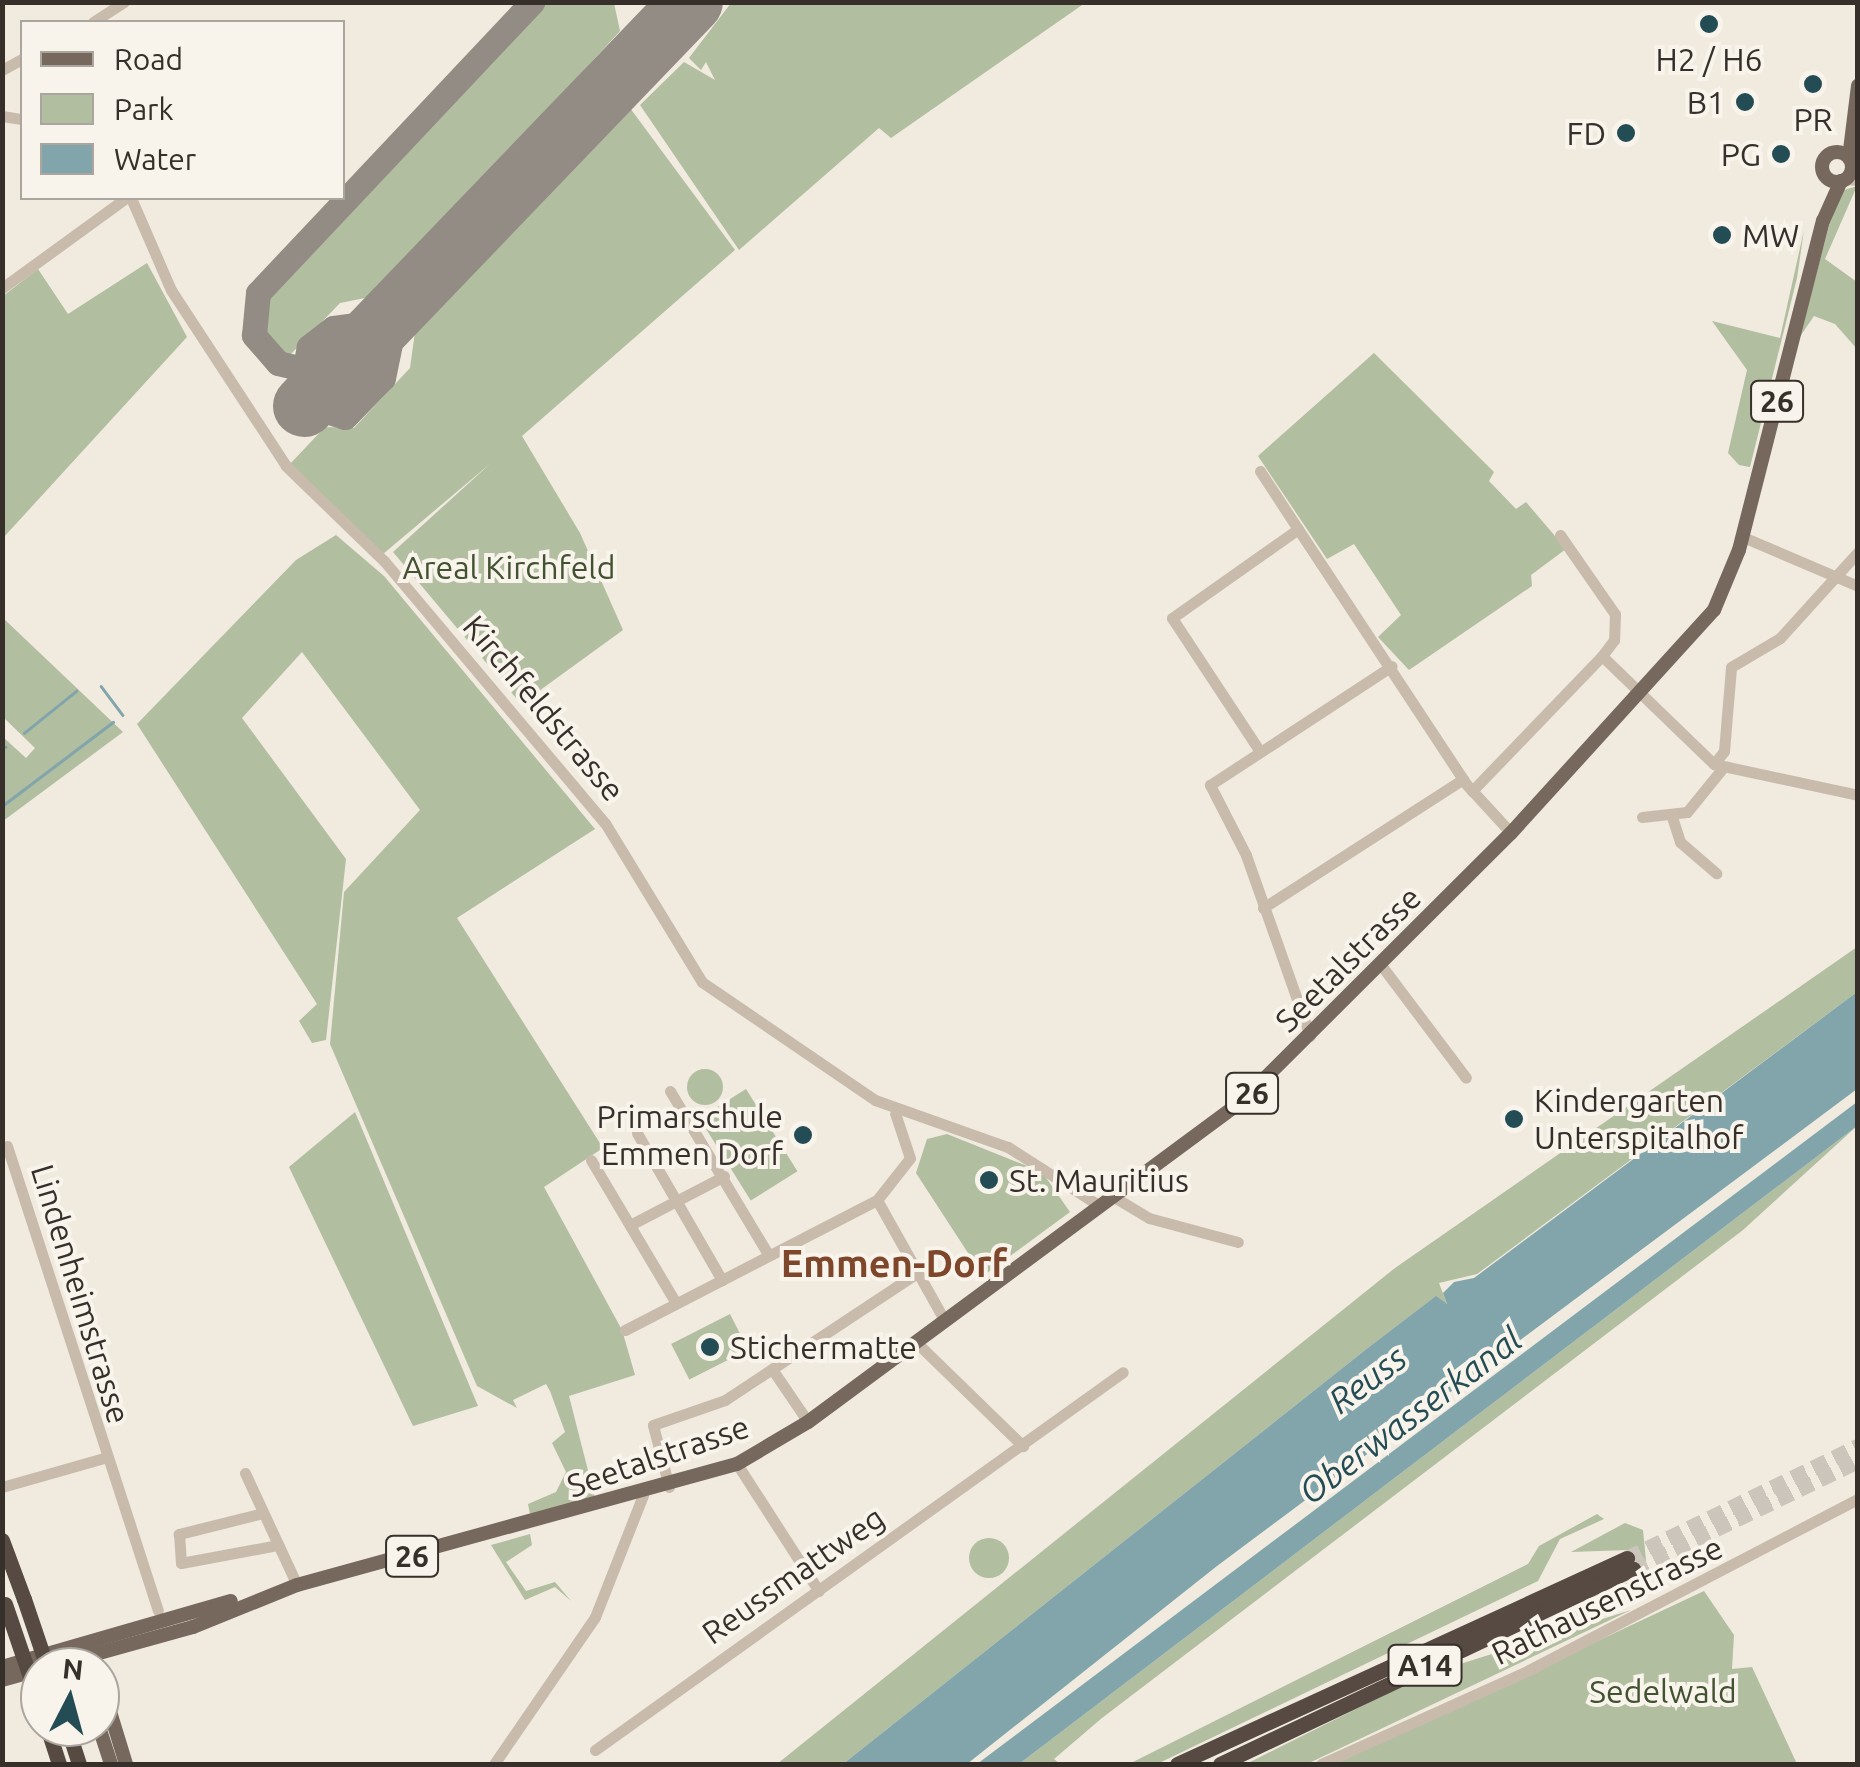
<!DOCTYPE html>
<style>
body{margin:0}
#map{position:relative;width:1860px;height:1767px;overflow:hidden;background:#f0eadf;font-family:Ubuntu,sans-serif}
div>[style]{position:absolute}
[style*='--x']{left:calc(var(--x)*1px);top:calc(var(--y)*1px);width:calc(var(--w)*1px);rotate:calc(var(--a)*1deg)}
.green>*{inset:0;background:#b1bea0;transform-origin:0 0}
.round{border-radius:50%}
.water>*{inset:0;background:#81a5ab}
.stream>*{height:2.5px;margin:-1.25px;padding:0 1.25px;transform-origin:1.25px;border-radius:1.25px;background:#81a5ab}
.taxiway>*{height:25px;margin:-12.5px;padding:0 12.5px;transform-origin:12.5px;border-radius:12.5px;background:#938c84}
.runway>*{height:62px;margin:-31px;padding:0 31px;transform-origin:31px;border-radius:31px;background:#938c84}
.highway-tunnel>*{height:15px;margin-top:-7.5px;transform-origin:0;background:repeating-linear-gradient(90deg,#cbc5bb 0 15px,transparent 0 23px)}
.minor>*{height:11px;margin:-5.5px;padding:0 5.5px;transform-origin:5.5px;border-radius:5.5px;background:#c8bbac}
.major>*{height:14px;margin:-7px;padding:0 7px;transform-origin:7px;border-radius:7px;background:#77685d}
.major>.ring{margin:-7px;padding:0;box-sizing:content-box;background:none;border:14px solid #77685d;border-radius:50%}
.highway>*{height:15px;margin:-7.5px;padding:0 7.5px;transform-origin:7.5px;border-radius:7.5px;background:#564a42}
.highway-bridge>*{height:15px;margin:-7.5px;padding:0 7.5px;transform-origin:7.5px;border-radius:7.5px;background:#564a42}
.dots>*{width:28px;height:28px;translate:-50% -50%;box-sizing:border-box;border:5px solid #f8f4eb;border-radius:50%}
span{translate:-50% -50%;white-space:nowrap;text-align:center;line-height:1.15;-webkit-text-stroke:8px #f8f4eb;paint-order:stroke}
.shield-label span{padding:2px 8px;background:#f8f4eb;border:2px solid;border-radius:8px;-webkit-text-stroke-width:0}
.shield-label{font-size:30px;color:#362f2a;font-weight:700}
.poi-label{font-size:32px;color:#362f2a}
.right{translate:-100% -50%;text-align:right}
.left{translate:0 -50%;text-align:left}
.park-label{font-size:32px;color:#425230}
.street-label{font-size:32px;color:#362f2a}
.water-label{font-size:35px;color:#244c54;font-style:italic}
.quarter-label{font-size:38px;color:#7e472b;font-weight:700}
.frame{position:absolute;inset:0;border:5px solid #362f2a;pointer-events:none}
.legend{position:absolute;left:20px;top:20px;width:325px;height:180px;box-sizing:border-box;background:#f8f4eb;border:2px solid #aaa59e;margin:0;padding:12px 18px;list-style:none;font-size:30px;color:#362f2a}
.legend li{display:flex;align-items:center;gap:20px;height:50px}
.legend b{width:50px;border:2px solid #aaa59e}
.north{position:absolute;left:20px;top:1647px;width:100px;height:100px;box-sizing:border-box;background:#f8f4eb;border:2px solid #aaa59e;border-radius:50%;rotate:6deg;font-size:28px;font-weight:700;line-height:40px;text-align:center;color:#362f2a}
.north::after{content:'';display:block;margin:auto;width:35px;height:45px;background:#244c54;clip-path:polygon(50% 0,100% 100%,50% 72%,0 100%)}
</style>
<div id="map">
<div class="green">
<div style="clip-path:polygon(543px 2px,614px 3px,620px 31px,375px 296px,340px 303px,290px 355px,276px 349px,259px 319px,266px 293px)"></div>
<div style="clip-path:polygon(731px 3px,731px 2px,1085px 3px,891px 138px,879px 128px,739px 250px,640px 105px,684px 62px,715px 80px,706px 62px,701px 70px,689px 58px)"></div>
<div style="clip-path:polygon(630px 108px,735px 250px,522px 436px,580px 533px,623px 630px,521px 704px,393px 552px,491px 463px,383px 554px,290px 464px,325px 427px,354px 428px,410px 368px,415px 332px)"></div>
<div style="clip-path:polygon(1857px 186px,1825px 259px,1857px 282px,1857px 349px,1835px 324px,1814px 316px,1799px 338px,1832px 215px,1844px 190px)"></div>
<div style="clip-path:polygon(1804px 230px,1797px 278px,1750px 467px,1739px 465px,1728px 453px,1747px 370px,1712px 321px,1780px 338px)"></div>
<div style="clip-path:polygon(147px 263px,187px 337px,3px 538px,3px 296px,38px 269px,68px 314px)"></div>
<div style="clip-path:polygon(1374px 353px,1494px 472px,1489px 481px,1516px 509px,1526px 502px,1566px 549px,1531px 575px,1532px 586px,1409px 670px,1378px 637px,1401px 615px,1354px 544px,1327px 559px,1258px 456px)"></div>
<div style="clip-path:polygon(336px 535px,384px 576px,595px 829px,457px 918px,603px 1148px,544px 1187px,622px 1330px,635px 1375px,569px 1396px,595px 1498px,530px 1514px,528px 1504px,556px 1492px,566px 1472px,552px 1443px,565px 1432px,550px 1391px,546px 1384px,513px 1400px,517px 1408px,477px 1386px,330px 1044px,344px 892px,420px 810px,302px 652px,242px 718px,346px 859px,326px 1040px,312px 1043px,299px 1021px,317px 1004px,137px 724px,296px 560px)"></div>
<div style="clip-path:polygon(3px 618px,123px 732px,3px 821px,3px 737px,26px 758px,35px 748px,3px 717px)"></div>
<div style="clip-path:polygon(1857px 947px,1857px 992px,1477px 1274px,1439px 1283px,1447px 1304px,1435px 1297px,1369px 1347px,843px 1764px,777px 1764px,1395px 1268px)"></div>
<div class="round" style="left:687px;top:1069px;width:36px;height:36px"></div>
<div style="left:746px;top:1089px;width:97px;height:55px;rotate:58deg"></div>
<div style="clip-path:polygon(355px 1112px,478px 1406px,413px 1426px,289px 1167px)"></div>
<div style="clip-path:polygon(1857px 1126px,1743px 1230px,1102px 1718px,1054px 1759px,1060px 1764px,1019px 1764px)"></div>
<div style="clip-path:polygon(947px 1134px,1042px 1172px,1070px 1212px,983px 1276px,916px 1173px,927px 1139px)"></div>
<div style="left:730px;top:1314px;width:40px;height:66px;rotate:63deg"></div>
<div style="clip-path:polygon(1597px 1514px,1604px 1519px,1560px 1539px,1538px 1581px,1157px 1764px,1129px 1764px,1528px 1564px,1539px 1546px)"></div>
<div style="clip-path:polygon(1625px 1523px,1643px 1530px,1649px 1591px,1542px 1629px,1636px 1578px,1627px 1550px,1571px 1552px)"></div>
<div style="clip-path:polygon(530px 1534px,532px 1545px,506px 1562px,526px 1591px,555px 1582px,571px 1601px,555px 1587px,525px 1600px,491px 1545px)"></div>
<div class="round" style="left:969px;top:1538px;width:40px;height:40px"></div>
<div style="clip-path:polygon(1704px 1591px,1734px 1635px,1732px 1669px,1752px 1667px,1797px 1764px,1335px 1764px)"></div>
<div style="clip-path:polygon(1631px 1610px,1307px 1764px,1246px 1764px,1422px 1676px)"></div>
</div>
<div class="water">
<div style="clip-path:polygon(1857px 992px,1857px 1089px,1217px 1566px,967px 1764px,843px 1764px,1369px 1347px,1436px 1296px,1447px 1304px,1443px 1293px,1454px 1282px,1474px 1278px)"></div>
<div style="clip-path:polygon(1857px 1102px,1857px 1126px,1019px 1764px,977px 1764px)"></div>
</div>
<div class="stream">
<div style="--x:101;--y:686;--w:36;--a:53"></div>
<div style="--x:24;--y:733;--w:67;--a:-38.9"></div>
<div style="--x:2;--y:749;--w:4;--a:-34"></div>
<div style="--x:2;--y:806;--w:139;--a:-37.1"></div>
</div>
<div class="taxiway">
<div style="--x:386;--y:321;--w:53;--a:172.5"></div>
<div style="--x:333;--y:328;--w:31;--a:142"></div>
<div style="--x:309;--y:347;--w:33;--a:102"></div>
<div style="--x:302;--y:379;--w:33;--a:63"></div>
<div style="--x:317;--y:408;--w:29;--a:18"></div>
<div style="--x:345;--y:417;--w:54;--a:-45.7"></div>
<div style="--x:383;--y:378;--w:70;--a:-78.5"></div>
<div style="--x:353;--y:356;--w:37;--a:153"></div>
<div style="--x:320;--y:373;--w:43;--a:-166.6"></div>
<div style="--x:278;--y:363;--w:37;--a:-131"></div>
<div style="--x:254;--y:335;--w:42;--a:-84.6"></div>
<div style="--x:258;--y:293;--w:400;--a:-46.7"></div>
</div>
<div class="runway">
<div style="--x:304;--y:406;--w:560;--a:-46.16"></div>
</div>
<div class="highway-tunnel">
<div style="--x:1627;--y:1558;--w:257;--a:-25.9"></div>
<div style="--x:1633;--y:1569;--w:250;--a:-25.6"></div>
</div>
<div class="minor">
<div style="--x:93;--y:22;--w:37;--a:-33"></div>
<div style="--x:2;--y:70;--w:23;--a:-29"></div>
<div style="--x:2;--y:116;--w:20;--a:9"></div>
<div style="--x:1845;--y:179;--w:13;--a:4"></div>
<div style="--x:131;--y:198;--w:100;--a:66.5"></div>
<div style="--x:171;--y:290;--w:210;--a:56.8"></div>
<div style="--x:286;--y:466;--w:138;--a:44.1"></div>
<div style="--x:385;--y:562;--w:341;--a:49.9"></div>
<div style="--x:605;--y:823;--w:186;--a:58.6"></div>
<div style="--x:702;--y:982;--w:209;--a:34.3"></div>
<div style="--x:875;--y:1100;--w:141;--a:19.5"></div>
<div style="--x:1008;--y:1147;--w:109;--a:32.7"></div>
<div style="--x:2;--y:288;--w:153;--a:-36"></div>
<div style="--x:1260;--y:471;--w:69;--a:56.8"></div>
<div style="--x:1560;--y:535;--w:96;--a:55.2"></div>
<div style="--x:1615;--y:614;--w:26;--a:92"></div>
<div style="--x:1614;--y:640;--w:20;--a:127"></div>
<div style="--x:1602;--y:656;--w:156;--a:44"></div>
<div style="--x:1714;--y:764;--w:147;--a:12.1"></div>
<div style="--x:1743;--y:537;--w:125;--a:23.1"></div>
<div style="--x:1259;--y:750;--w:158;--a:-123.4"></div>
<div style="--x:1172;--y:618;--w:154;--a:-35.2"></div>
<div style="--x:1298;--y:529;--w:305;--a:56.6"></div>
<div style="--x:1466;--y:784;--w:67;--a:47.4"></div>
<div style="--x:1714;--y:764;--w:16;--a:-52"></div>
<div style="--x:1724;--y:751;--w:84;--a:-85.2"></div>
<div style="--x:1731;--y:667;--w:57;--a:-30.6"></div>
<div style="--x:1780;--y:638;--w:116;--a:-47.8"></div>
<div style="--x:1472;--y:791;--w:187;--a:-46.1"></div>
<div style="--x:1642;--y:817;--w:45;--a:-6.3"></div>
<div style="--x:1687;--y:812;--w:55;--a:-50.9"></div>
<div style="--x:1672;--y:817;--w:26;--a:72"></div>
<div style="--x:1680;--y:842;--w:48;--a:40.7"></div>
<div style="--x:1263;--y:908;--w:238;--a:-32.8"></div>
<div style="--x:1381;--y:965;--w:141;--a:53"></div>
<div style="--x:1310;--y:1036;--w:192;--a:-109.5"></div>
<div style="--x:1246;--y:855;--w:79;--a:-117.2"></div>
<div style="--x:1210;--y:785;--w:217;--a:-33.2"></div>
<div style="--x:670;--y:1091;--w:192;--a:59"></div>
<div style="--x:637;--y:1133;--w:170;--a:60"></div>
<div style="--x:7;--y:1146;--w:488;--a:72"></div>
<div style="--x:591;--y:1160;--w:166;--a:59.3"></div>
<div style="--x:1114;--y:1197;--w:41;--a:31"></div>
<div style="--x:1149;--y:1218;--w:92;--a:15.1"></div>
<div style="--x:877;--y:1200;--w:139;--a:60.7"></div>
<div style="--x:877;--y:1200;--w:53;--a:-51.8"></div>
<div style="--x:910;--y:1158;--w:47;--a:-108.4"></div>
<div style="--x:630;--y:1225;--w:106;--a:-27.5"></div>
<div style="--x:625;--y:1330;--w:284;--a:-27.3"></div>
<div style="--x:917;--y:1343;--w:148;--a:44.2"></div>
<div style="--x:772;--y:1369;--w:64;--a:55.8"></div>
<div style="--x:737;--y:1464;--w:151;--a:57.2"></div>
<div style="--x:245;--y:1473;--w:123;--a:65.1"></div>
<div style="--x:2;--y:1487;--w:106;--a:-15.9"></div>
<div style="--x:669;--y:1487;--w:64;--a:-104.5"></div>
<div style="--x:653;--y:1425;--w:76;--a:-19.1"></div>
<div style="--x:725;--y:1400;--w:230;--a:-33.5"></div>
<div style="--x:263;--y:1513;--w:87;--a:166"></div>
<div style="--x:179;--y:1534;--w:29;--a:86"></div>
<div style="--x:181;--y:1563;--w:99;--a:-10.5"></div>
<div style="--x:595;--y:1750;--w:649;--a:-35.6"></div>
<div style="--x:494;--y:1764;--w:178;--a:-55.5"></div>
<div style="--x:595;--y:1617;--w:131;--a:-68.5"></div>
<div style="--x:1321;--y:1764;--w:228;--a:-24.3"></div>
<div style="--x:1529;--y:1670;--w:371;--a:-27.5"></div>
</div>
<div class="major">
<div class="ring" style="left:1822px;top:152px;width:16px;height:16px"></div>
<div style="--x:1849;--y:158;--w:73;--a:-82.9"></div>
<div style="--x:2;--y:1667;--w:238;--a:-16.1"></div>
<div style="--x:100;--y:1679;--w:89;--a:73"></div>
<div style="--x:2;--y:1680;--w:198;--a:-15.5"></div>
<div style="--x:193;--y:1627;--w:112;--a:-22"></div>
<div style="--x:297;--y:1585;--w:456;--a:-15.4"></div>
<div style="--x:737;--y:1464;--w:82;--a:-30.6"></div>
<div style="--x:808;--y:1422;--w:538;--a:-36.47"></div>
<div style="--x:1241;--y:1102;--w:381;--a:-44.9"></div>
<div style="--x:1511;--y:833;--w:302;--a:-47.7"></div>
<div style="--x:1714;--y:610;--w:65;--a:-67.4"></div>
<div style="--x:1739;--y:550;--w:340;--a:-75.7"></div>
<div style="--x:1823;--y:221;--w:44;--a:-65.8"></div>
<div style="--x:99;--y:1727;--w:39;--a:72"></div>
</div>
<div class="highway">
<div style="--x:2;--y:1540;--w:63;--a:69.6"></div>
<div style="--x:47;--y:1727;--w:39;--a:72"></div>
<div style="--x:67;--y:1727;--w:39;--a:72"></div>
<div style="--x:1177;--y:1764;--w:495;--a:-24.6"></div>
<div style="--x:1220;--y:1764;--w:457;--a:-25.3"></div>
</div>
<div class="highway-bridge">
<div style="--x:24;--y:1599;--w:72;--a:71.3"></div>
<div style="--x:5;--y:1604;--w:108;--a:71.1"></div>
</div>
<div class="dots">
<div style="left:1709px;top:24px;background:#244c54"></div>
<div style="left:1813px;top:84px;background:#244c54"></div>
<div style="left:1745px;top:102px;background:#244c54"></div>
<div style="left:1626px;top:133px;background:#244c54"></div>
<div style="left:1781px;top:154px;background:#244c54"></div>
<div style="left:1722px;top:235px;background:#244c54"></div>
<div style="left:1514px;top:1119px;background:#244c54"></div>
<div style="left:803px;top:1135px;background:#244c54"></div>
<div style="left:989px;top:1180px;background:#244c54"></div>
<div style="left:710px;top:1347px;background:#244c54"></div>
</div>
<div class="shield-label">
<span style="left:1777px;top:401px">26</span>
<span style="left:1252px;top:1093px">26</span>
<span style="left:412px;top:1556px">26</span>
<span style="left:1425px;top:1665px">A14</span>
</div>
<div class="poi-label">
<span style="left:1709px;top:59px">H2 / H6</span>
<span class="right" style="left:1725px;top:102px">B1</span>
<span style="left:1813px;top:119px">PR</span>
<span class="right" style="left:1606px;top:133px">FD</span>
<span class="right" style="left:1761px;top:154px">PG</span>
<span class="left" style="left:1742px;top:235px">MW</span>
<span class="left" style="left:1534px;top:1119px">Kindergarten<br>Unterspitalhof</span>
<span class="right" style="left:783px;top:1135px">Primarschule<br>Emmen Dorf</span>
<span class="left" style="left:1009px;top:1180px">St. Mauritius</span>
<span class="left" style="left:730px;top:1347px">Stichermatte</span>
</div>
<div class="park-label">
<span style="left:509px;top:567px">Areal Kirchfeld</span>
<span style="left:1663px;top:1691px">Sedelwald</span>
</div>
<div class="street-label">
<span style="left:544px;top:708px;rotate:50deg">Kirchfeldstrasse</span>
<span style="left:1348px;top:959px;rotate:-45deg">Seetalstrasse</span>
<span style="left:81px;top:1294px;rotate:73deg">Lindenheimstrasse</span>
<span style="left:658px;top:1456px;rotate:-19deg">Seetalstrasse</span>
<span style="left:793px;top:1575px;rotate:-35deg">Reussmattweg</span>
<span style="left:1607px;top:1600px;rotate:-26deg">Rathausenstrasse</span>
</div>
<div class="water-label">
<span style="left:1367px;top:1379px;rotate:-37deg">Reuss</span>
<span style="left:1410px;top:1415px;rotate:-37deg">Oberwasserkanal</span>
</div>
<div class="quarter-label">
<span style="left:894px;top:1264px">Emmen-Dorf</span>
</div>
<div class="frame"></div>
<ul class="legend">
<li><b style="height:12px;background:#77685d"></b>Road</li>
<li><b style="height:28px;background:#b1bea0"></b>Park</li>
<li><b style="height:28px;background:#81a5ab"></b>Water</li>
</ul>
<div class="north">N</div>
</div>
